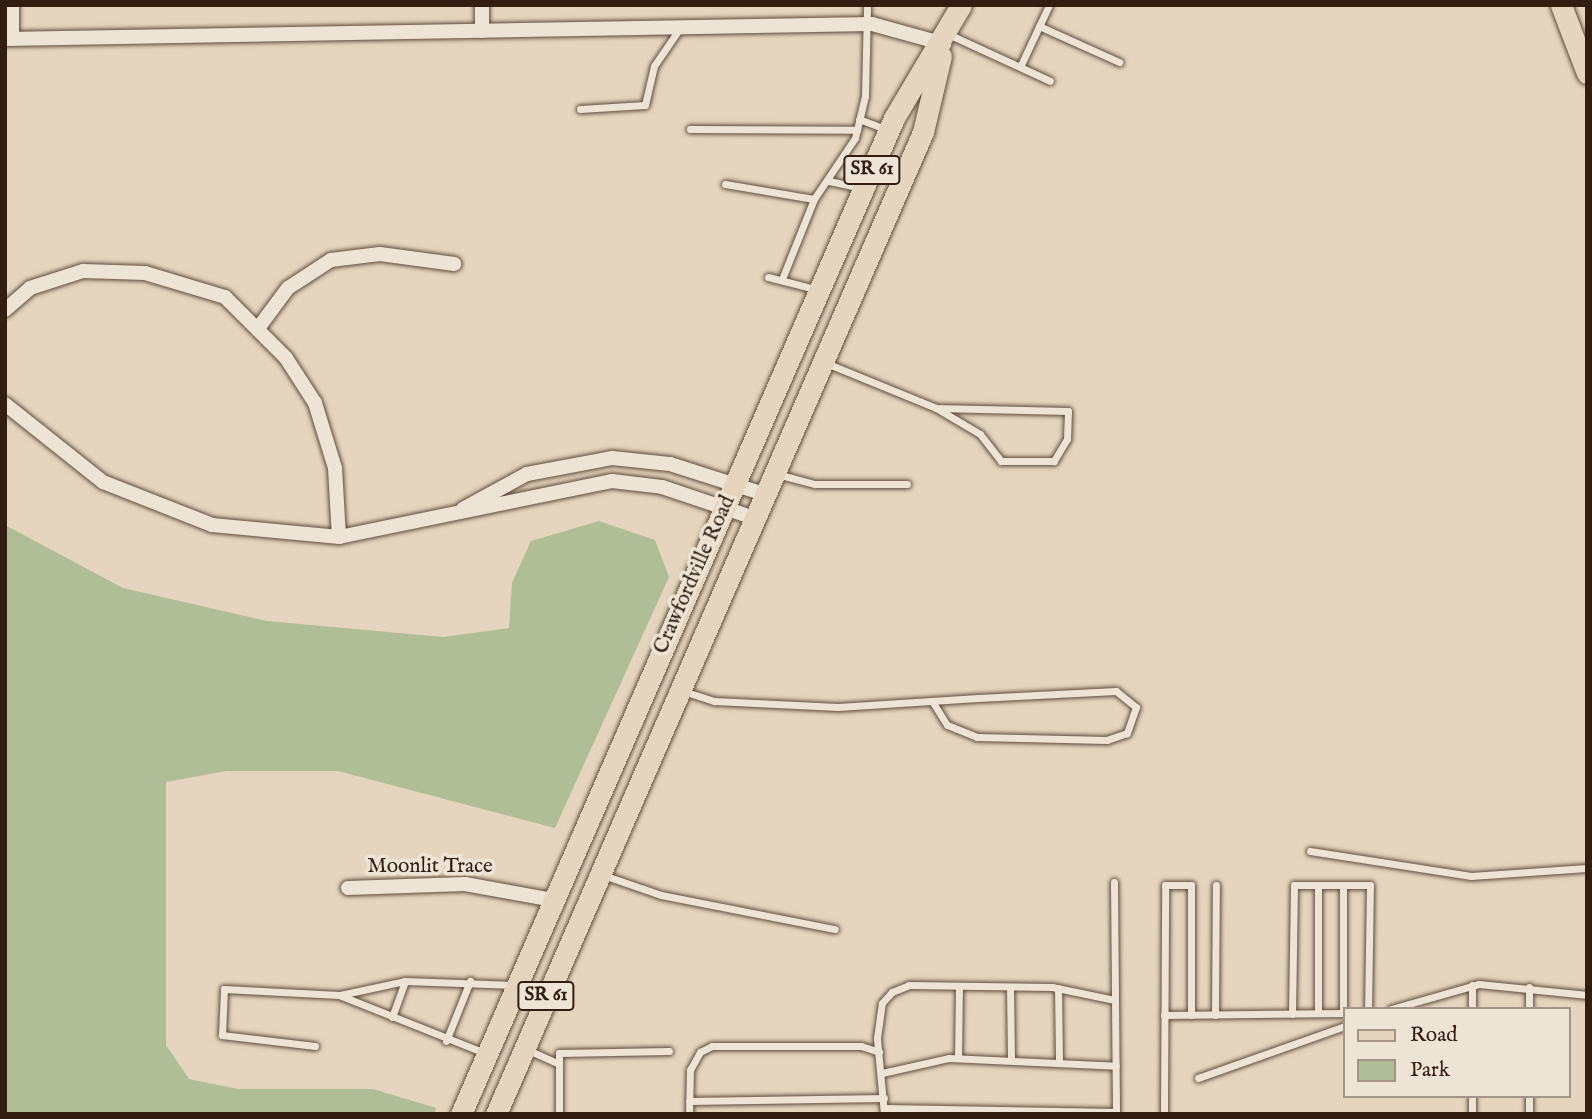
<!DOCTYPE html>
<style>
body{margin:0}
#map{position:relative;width:1592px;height:1119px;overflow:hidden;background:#e5d5be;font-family:"IM FELL English",serif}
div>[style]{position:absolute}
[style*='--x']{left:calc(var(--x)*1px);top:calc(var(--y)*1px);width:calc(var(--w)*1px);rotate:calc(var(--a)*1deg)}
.green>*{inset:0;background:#afbe96}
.roads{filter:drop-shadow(0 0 2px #5e4c3c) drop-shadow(0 0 2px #5e4c3c)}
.service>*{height:7px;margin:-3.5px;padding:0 3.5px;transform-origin:3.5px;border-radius:3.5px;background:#eee4d5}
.minor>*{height:14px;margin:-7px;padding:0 7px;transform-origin:7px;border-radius:7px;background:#eee4d5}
.primary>*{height:21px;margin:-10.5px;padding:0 10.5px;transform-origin:10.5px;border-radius:10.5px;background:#e5d5be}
span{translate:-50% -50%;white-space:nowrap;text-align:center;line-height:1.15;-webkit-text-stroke:7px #eee4d5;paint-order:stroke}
.shield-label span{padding:2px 5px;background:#eee4d5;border:2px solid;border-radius:5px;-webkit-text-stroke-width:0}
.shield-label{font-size:19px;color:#311e11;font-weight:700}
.street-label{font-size:21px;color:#311e11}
.frame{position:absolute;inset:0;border:7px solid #311e11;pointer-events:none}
.legend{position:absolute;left:1343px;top:1007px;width:228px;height:91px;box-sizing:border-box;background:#eee4d5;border:2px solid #a29587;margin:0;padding:9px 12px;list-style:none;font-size:21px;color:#311e11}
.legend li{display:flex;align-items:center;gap:14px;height:35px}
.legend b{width:35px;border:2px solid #a29587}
</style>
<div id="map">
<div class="green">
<div style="clip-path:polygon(599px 521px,655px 540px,669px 577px,555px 828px,338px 771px,227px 771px,166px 782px,166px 1045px,189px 1079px,238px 1089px,373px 1089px,436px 1108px,434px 1114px,5px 1114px,5px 525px,123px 588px,267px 621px,443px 637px,509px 628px,512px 583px,531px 541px)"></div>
</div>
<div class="roads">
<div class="service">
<div style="--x:1039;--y:26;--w:88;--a:24.2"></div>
<div style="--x:948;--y:34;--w:112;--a:24.7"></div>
<div style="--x:1020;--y:67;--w:68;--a:-64.9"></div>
<div style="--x:580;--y:109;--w:65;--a:-3.5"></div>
<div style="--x:645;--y:105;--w:40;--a:-77"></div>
<div style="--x:654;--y:66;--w:46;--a:-55.6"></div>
<div style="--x:859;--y:119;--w:28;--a:21"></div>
<div style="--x:690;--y:129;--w:167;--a:0.3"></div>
<div style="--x:829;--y:181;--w:34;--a:12"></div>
<div style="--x:725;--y:184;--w:90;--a:9.6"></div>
<div style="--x:768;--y:277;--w:49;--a:14.3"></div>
<div style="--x:782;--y:279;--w:86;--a:-68.2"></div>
<div style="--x:814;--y:199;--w:73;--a:-56.1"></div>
<div style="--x:855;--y:138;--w:43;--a:-76.6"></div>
<div style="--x:865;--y:96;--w:91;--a:-88.7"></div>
<div style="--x:826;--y:363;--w:119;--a:22.2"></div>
<div style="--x:936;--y:408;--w:132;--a:1.3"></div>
<div style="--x:1068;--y:411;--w:28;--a:92"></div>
<div style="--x:1067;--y:439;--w:26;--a:121"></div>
<div style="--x:1054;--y:461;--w:53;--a:180"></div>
<div style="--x:1001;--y:461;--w:34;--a:-128"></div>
<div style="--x:980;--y:434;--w:51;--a:-149.4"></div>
<div style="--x:777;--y:474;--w:39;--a:15"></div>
<div style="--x:815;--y:484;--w:92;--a:0"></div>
<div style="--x:683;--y:691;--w:33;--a:18"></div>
<div style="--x:714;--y:701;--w:124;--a:2.8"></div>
<div style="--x:838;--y:707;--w:140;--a:-3.7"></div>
<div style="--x:978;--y:698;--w:138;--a:-2.9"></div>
<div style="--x:1116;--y:691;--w:26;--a:39"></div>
<div style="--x:1136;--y:707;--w:28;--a:109"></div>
<div style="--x:1127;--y:733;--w:21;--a:161"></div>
<div style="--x:1107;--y:740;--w:130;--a:-178.7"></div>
<div style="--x:977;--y:737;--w:32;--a:-158"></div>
<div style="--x:947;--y:725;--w:28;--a:-122"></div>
<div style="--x:1310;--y:851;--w:163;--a:8.8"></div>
<div style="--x:1471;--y:876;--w:116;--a:-3.9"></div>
<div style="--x:603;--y:875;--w:61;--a:19"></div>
<div style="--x:661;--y:895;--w:177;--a:11.1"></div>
<div style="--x:1114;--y:882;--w:232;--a:89.5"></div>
<div style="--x:1318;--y:885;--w:128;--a:90"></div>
<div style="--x:1343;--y:885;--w:128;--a:90"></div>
<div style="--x:1472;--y:985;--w:24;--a:90"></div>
<div style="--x:1010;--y:987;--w:73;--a:89.2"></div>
<div style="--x:1058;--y:988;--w:73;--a:89.2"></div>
<div style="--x:340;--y:995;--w:66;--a:-12.2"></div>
<div style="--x:405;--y:981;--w:110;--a:2.1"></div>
<div style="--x:1391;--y:1009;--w:91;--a:-15.9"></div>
<div style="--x:1479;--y:984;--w:109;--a:5.8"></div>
<div style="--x:1529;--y:1009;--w:22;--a:-90"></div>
<div style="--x:1292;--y:1014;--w:129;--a:-89.1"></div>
<div style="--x:1294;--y:885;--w:76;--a:0"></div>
<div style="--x:1370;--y:885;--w:124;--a:90.9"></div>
<div style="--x:1164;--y:1015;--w:181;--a:-0.6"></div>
<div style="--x:1215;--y:1015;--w:130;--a:-89.6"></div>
<div style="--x:392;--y:1017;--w:38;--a:-70"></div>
<div style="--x:446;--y:1041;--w:65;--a:-68.2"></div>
<div style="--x:315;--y:1046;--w:94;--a:-173.3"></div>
<div style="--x:222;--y:1035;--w:46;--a:-87.5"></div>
<div style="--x:224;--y:989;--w:115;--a:3"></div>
<div style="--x:339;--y:995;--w:157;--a:21.7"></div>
<div style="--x:528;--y:1050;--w:34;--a:24"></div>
<div style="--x:958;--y:1058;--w:72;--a:-89.2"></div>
<div style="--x:882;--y:1073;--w:69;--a:-12.6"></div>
<div style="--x:949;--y:1058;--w:167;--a:2.7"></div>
<div style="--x:1198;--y:1078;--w:156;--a:-19.5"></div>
<div style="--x:1472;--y:1096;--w:18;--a:90"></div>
<div style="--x:689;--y:1101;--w:195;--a:-0.9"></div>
<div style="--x:884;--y:1108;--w:232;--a:1"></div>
<div style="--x:559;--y:1114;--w:61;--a:-90"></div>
<div style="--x:559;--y:1053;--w:110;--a:-1"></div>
<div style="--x:689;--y:1114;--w:44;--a:-88.7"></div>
<div style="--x:690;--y:1070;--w:21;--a:-61"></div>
<div style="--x:700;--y:1052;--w:13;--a:-27"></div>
<div style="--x:712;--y:1046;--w:149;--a:0"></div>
<div style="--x:861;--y:1046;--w:19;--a:18"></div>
<div style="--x:884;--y:1114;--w:76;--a:-95.3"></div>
<div style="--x:877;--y:1038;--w:35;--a:-82"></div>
<div style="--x:882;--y:1003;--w:15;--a:-48"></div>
<div style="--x:892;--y:992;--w:18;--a:-22"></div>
<div style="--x:909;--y:985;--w:143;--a:0.8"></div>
<div style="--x:1052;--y:987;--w:64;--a:11.7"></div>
<div style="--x:1164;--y:1114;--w:229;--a:-89.7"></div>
<div style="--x:1165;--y:885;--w:26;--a:0"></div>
<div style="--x:1191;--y:885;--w:130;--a:90"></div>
<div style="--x:1529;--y:1114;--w:18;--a:-90"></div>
</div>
<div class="minor">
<div style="--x:12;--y:5;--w:34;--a:90"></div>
<div style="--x:482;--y:5;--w:26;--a:90"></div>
<div style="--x:5;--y:39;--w:867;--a:-0.99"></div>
<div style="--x:872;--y:24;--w:75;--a:15.5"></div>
<div style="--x:5;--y:310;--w:33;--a:-41"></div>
<div style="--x:30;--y:288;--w:56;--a:-17.8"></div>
<div style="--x:83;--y:271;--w:62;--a:1.8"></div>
<div style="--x:145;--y:273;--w:84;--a:16.7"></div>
<div style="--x:225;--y:297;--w:86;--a:45"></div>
<div style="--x:286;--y:358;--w:54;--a:57.2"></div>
<div style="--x:315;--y:403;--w:68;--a:72.9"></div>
<div style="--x:335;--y:468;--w:69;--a:86.7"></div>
<div style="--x:259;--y:327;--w:49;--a:-53.4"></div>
<div style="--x:288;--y:288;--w:51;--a:-33.1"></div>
<div style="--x:331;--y:260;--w:49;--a:-7"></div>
<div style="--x:380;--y:254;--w:75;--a:7.7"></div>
<div style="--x:5;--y:404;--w:125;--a:38.5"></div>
<div style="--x:103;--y:482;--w:117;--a:21.5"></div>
<div style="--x:212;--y:525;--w:128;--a:5.4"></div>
<div style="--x:339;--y:537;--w:279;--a:-11.6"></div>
<div style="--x:612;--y:481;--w:50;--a:6.8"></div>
<div style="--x:662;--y:487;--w:97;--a:18.6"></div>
<div style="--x:463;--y:509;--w:73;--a:-28.7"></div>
<div style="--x:527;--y:474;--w:86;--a:-10.7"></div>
<div style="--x:612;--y:458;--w:58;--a:5.9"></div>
<div style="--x:670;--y:464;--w:99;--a:17.7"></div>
<div style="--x:348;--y:888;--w:117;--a:-2"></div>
<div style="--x:465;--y:884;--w:89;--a:10.3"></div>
</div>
<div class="primary">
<div style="--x:1561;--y:5;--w:73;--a:69.1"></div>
<div style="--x:461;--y:1114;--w:1086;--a:-66.5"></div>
<div style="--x:894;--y:118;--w:131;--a:-59.3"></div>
<div style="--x:496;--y:1114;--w:1071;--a:-66.5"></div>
<div style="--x:923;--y:132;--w:78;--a:-76.7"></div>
</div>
</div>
<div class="shield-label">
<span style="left:872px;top:170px">SR 61</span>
<span style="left:546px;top:996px">SR 61</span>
</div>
<div class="street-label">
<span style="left:695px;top:575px;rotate:-66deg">Crawfordville Road</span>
<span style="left:430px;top:867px">Moonlit Trace</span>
</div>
<div class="frame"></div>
<ul class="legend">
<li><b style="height:9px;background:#e5d5be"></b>Road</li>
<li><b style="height:19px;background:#afbe96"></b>Park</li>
</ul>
</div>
